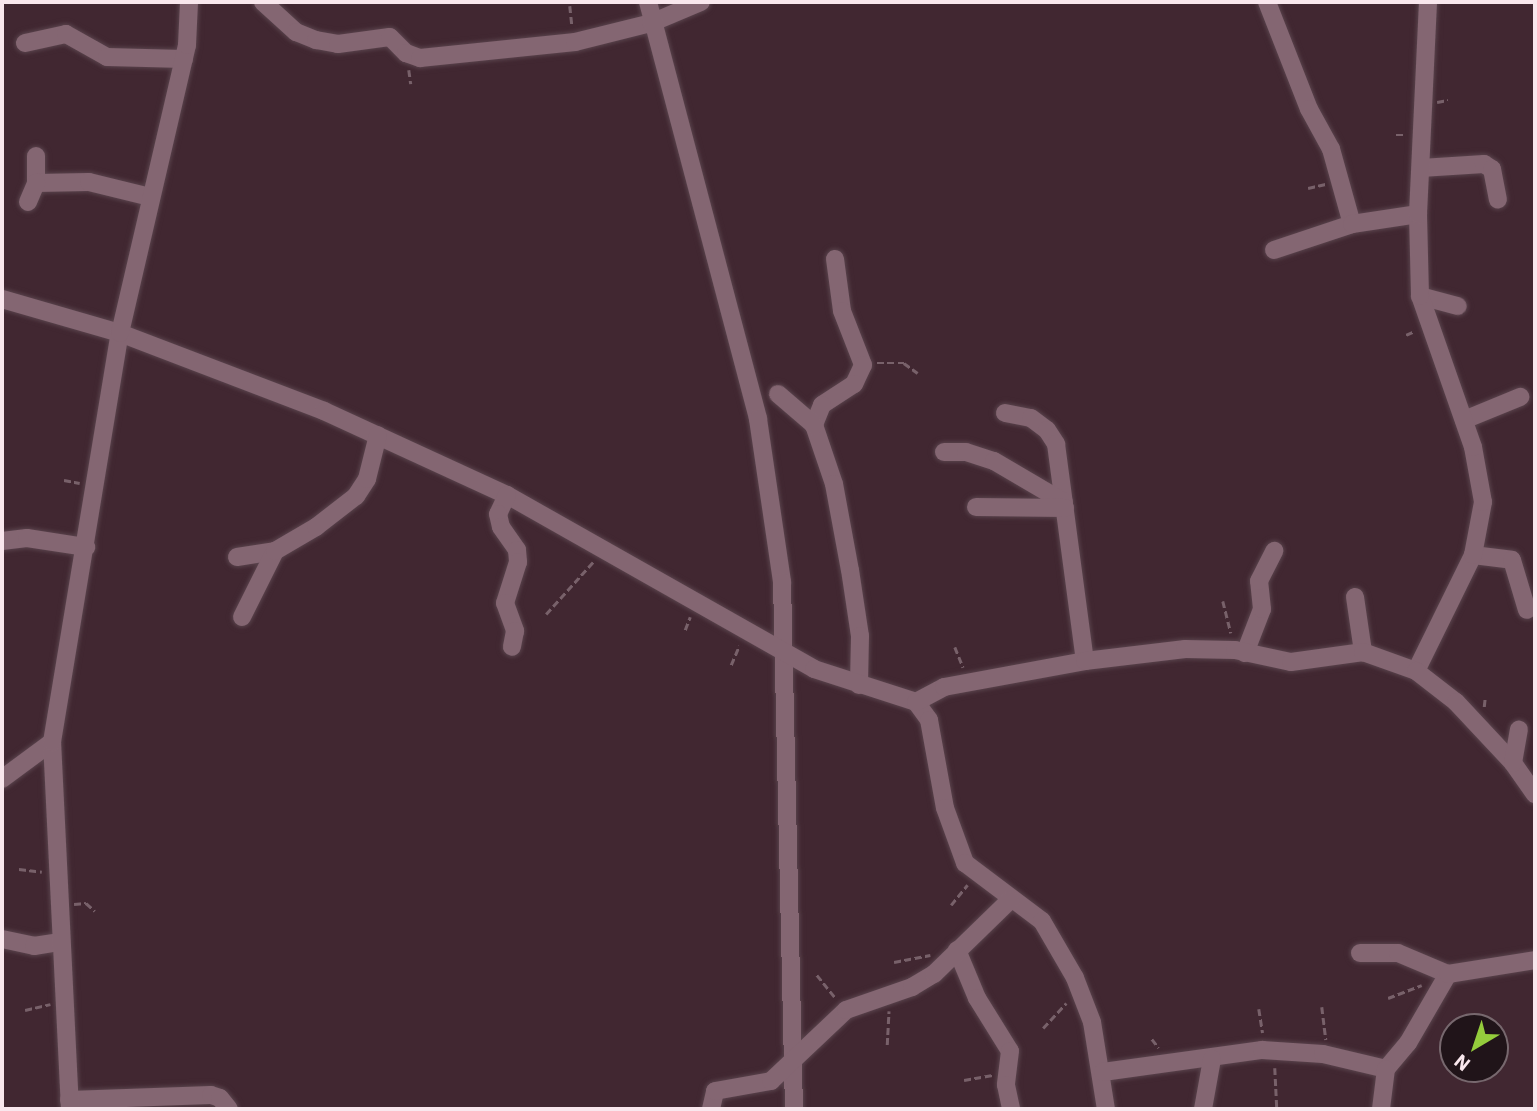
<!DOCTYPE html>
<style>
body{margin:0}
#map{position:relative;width:1537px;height:1111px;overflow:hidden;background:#412731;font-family:"IBM Plex Sans",sans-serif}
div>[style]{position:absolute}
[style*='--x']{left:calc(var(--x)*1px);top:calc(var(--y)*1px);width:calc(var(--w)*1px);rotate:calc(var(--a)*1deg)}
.path>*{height:2.5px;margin-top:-1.25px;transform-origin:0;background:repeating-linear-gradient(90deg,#78616a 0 7px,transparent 0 10.5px)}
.roads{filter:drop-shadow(0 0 2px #59434c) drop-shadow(0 0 2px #59434c)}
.minor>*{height:18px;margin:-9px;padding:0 9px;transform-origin:9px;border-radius:9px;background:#846672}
span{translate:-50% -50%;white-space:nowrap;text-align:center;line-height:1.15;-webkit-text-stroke:5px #201419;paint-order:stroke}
.frame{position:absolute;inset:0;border:4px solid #f9e7ed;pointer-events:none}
.north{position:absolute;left:1439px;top:1013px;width:70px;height:70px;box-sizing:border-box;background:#201419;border:2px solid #77686e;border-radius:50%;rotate:219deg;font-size:19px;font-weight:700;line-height:28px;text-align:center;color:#f9e7ed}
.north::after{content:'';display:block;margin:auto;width:24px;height:32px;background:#94cc3c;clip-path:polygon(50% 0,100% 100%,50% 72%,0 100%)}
</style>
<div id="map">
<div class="path">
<div style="--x:570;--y:6;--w:19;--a:84"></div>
<div style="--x:409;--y:70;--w:14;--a:82"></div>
<div style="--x:1437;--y:102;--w:11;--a:-10"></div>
<div style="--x:1396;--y:135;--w:9;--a:0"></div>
<div style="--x:1308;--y:188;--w:18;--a:-13"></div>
<div style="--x:1406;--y:335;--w:10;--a:-24"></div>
<div style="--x:877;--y:363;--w:27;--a:0"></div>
<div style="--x:904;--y:363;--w:17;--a:36"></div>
<div style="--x:64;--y:480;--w:16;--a:11"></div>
<div style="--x:1223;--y:601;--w:33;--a:76"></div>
<div style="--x:546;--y:614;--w:70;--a:-47.9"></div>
<div style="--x:685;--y:630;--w:14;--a:-69"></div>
<div style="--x:955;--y:647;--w:22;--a:68"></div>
<div style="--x:731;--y:665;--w:21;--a:-67"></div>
<div style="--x:1484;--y:707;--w:10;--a:-84"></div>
<div style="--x:19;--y:869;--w:23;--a:7"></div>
<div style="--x:74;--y:904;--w:12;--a:-5"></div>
<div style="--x:86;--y:903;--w:12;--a:42"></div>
<div style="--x:951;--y:905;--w:26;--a:-51"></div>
<div style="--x:894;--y:962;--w:37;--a:-11"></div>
<div style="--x:817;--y:975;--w:28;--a:51"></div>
<div style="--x:1388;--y:998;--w:36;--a:-21"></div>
<div style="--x:1322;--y:1007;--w:33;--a:83"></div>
<div style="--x:1259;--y:1009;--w:24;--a:81"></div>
<div style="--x:25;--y:1010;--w:26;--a:-13"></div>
<div style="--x:1043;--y:1028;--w:34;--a:-47"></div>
<div style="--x:1152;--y:1039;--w:11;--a:52"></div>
<div style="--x:887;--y:1045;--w:34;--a:-87"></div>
<div style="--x:1275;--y:1068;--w:41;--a:87.2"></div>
<div style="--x:964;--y:1080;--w:29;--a:-10"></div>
</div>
<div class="roads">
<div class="minor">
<div style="--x:263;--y:2;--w:45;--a:42.3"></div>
<div style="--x:296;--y:32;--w:22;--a:22"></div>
<div style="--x:316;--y:40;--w:22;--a:10"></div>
<div style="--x:338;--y:44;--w:52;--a:-7.7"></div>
<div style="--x:390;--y:37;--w:23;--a:45"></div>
<div style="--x:406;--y:53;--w:15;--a:20"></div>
<div style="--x:420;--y:58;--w:156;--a:-5.9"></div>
<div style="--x:575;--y:42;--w:78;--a:-14"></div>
<div style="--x:651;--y:23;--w:54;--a:-22.8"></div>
<div style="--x:648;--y:2;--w:431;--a:75.2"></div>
<div style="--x:758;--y:419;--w:165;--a:81.6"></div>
<div style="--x:782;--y:582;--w:527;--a:88.7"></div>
<div style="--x:1267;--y:2;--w:115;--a:68.6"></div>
<div style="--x:1309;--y:109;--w:46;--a:61.2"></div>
<div style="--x:1331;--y:149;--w:78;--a:74.4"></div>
<div style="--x:25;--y:43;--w:42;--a:-12.4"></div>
<div style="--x:66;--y:34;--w:47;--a:29.3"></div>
<div style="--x:107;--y:57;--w:77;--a:1.5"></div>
<div style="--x:36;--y:156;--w:27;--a:90"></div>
<div style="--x:36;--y:183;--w:53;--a:-1.1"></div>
<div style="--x:89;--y:182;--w:63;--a:13.8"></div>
<div style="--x:1421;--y:168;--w:63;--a:-3.6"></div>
<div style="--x:1484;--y:164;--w:9;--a:32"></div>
<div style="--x:1492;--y:169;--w:31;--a:79"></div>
<div style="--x:28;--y:202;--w:21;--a:-67"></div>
<div style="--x:1274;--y:250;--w:82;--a:-18.4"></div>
<div style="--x:1352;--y:224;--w:67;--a:-8.6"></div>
<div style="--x:835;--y:259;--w:52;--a:82.3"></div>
<div style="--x:842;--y:311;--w:58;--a:68.7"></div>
<div style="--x:863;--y:365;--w:21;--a:115"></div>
<div style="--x:854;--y:384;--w:38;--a:147"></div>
<div style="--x:822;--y:405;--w:22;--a:112"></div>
<div style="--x:814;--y:425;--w:62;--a:71.3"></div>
<div style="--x:834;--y:484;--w:87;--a:79.5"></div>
<div style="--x:850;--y:570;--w:67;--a:81.4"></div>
<div style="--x:860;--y:636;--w:49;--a:91.2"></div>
<div style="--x:1420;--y:296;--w:39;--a:15"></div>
<div style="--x:2;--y:299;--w:123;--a:16.1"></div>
<div style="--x:120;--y:333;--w:218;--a:20.9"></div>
<div style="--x:324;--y:411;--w:201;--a:24.7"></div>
<div style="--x:507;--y:495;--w:353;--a:29.5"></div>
<div style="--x:814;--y:669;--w:107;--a:17.9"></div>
<div style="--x:916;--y:702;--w:22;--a:54"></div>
<div style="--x:929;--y:720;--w:89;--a:79.7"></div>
<div style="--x:945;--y:808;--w:59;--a:70"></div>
<div style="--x:965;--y:863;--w:96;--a:37"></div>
<div style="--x:1042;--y:921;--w:66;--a:59.9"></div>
<div style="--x:1075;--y:978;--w:47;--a:68.9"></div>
<div style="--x:1092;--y:1022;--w:88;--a:80.9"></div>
<div style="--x:778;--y:394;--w:48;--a:40.7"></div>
<div style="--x:1005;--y:413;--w:26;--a:11"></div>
<div style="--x:1031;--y:418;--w:20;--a:37"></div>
<div style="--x:1047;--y:430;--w:17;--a:57"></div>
<div style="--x:1056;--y:444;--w:219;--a:82.4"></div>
<div style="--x:1464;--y:420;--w:61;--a:-22.3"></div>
<div style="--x:944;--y:452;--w:22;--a:0"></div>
<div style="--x:966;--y:452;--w:29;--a:18"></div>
<div style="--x:994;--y:461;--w:81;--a:30.4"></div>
<div style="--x:507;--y:495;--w:21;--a:115"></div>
<div style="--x:498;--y:514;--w:13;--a:77"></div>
<div style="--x:501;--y:527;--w:28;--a:55"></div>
<div style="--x:517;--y:550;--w:12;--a:85"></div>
<div style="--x:518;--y:562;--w:43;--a:107.6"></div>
<div style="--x:505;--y:603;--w:30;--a:70"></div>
<div style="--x:515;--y:631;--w:16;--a:101"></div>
<div style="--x:976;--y:507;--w:89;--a:0.6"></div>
<div style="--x:2;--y:541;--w:25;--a:-7"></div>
<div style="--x:27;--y:538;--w:60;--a:8.7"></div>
<div style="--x:1473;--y:555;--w:39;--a:7"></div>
<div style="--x:1512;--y:560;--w:52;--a:73.3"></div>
<div style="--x:237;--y:557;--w:38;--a:-9"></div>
<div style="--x:1355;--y:597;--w:56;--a:81.7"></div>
<div style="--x:242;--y:617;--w:74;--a:-63.4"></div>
<div style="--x:275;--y:551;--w:48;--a:-30.3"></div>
<div style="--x:316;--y:527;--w:51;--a:-37.8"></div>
<div style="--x:356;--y:496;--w:20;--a:-57"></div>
<div style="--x:367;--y:479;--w:45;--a:-76"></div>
<div style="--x:1245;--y:653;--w:47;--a:-68.9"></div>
<div style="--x:1262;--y:609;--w:28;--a:-96"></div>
<div style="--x:1259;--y:581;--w:34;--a:-63"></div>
<div style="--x:1416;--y:671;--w:129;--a:-63.8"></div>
<div style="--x:1473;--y:555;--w:54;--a:-79.3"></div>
<div style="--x:1483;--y:502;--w:56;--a:-100.3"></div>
<div style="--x:1473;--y:447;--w:160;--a:-109.3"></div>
<div style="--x:1420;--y:296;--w:82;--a:-91.4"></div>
<div style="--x:1418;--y:214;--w:212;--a:-87.3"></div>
<div style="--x:916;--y:702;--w:32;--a:-28"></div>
<div style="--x:944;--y:687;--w:143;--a:-10.4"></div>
<div style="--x:1085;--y:661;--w:101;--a:-6.8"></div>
<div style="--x:1185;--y:649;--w:50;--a:1.1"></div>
<div style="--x:1235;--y:650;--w:57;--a:12.1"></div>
<div style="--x:1291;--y:662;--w:73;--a:-7.9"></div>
<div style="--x:1363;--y:652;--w:56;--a:19.7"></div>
<div style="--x:1416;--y:671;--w:51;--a:37.8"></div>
<div style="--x:1456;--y:702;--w:83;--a:46.9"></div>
<div style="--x:1513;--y:763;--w:38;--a:55"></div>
<div style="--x:1513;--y:763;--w:34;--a:-80"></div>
<div style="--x:2;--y:779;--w:62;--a:-36.5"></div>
<div style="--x:2;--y:939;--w:33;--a:12"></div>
<div style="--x:34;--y:946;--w:25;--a:-9"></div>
<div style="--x:957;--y:950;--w:52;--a:67.4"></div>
<div style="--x:977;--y:998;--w:62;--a:58.1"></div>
<div style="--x:1010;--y:1051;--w:34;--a:97"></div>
<div style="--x:1006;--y:1085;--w:25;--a:78"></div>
<div style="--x:1360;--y:953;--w:38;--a:0"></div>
<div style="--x:1398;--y:953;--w:54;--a:22.8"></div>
<div style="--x:1103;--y:1072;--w:161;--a:-7.9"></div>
<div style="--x:1262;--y:1050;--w:61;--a:3.8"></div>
<div style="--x:1323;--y:1054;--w:65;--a:13.4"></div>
<div style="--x:1386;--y:1069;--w:34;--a:-50"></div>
<div style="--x:1408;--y:1043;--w:80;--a:-59.9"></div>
<div style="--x:1448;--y:974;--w:88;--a:-9.1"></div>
<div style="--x:69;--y:1100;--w:142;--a:-2"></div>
<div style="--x:211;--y:1095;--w:9;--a:18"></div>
<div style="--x:220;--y:1098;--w:14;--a:51"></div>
<div style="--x:70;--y:1109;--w:367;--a:-92.8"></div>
<div style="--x:52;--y:742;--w:415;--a:-80.6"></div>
<div style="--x:120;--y:333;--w:296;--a:-76.9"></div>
<div style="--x:187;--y:45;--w:43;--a:-87.3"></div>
<div style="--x:711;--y:1109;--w:18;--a:-77"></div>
<div style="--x:715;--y:1091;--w:57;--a:-10.1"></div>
<div style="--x:771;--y:1081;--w:103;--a:-43.4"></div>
<div style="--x:846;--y:1010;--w:70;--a:-19.2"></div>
<div style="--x:912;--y:987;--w:26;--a:-31"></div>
<div style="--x:934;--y:974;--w:106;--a:-44.2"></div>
<div style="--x:1203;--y:1109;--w:51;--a:-79.8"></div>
<div style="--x:1381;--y:1109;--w:40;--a:-82.9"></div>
</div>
</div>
<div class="frame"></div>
<div class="north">N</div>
</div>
